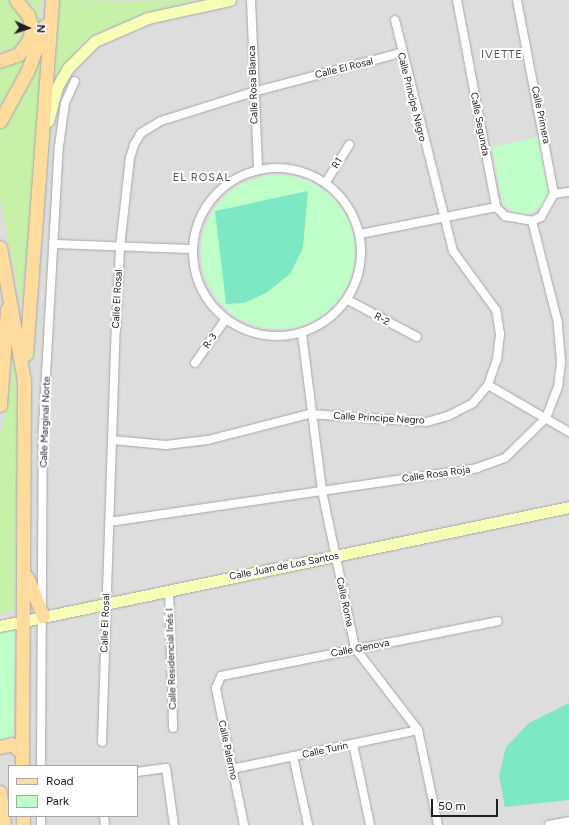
<!DOCTYPE html>
<meta charset="utf-8">
<style>
body{margin:0}
#map{position:relative;width:569px;height:825px;overflow:hidden;background:#f2eee6;font-family:Figtree,sans-serif}
div>[style]{position:absolute}
[style*='--x']{left:calc(var(--x)*1px);top:calc(var(--y)*1px);width:calc(var(--w)*1px);rotate:calc(var(--a)*1deg)}
.residential>*{inset:0;background:#dedddd}
.grass>*{inset:0;background:#c7f0a8}
.park>*{inset:0;background:#c0fec9;transform-origin:0 0}
.round{border-radius:50%}
.pitch>*{inset:0;background:#7ee7c4}
.roads{filter:drop-shadow(0 0 1px #a7a7a7) drop-shadow(0 0 1px #a7a7a7)}
.street>*{height:8px;margin:-4px;padding:0 4px;transform-origin:4px;border-radius:4px;background:#fff}
.street>.ring{margin:-4px;padding:0;box-sizing:content-box;background:none;border:8px solid #fff;border-radius:50%}
.secondary>*{height:11px;margin:-5.5px;padding:0 5.5px;transform-origin:5.5px;border-radius:5.5px;background:#f7ffb7}
.primary>*{height:13px;margin:-6.5px;padding:0 6.5px;transform-origin:6.5px;border-radius:6.5px;background:#ffdb9e}
span{translate:-50% -50%;white-space:nowrap;text-align:center;line-height:1.15;-webkit-text-stroke:4px #fff;paint-order:stroke}
.street-label{font-size:10px;color:#202020}
.neighbourhood-label{font-size:11px;color:#535353;letter-spacing:1px}
.legend{position:absolute;left:8px;top:765px;width:130px;height:52px;box-sizing:border-box;background:#fff;border:1px solid #a6a6a6;margin:0;padding:5px 7px;list-style:none;font-size:12px;color:#202020}
.legend li{display:flex;align-items:center;gap:8px;height:20px}
.legend b{width:20px;border:1px solid #a6a6a6}
.north{position:absolute;left:8px;top:8px;width:40px;height:40px;-webkit-text-stroke:3px #fff;paint-order:stroke;rotate:93deg;font-size:11px;font-weight:700;line-height:16px;text-align:center;color:#202020}
.north::after{content:'';display:block;margin:auto;width:14px;height:18px;background:#202020;clip-path:polygon(50% 0,100% 100%,50% 72%,0 100%)}
.scale{position:absolute;left:431px;top:799px;width:67px;height:18px;box-sizing:border-box;border:2px solid #202020;border-top:0;padding-left:5px;font-size:12px;line-height:14px;white-space:nowrap;color:#202020;-webkit-text-stroke:3px #fff;paint-order:stroke}
</style>
<div id="map">
<div class="residential">
<div style="clip-path:polygon(evenodd,0 0,569px 0,569px 825px,0 825px,0 0,9px 766px,137px 766px,137px 816px,9px 816px,9px 766px)"></div>
</div>
<div class="grass">
<div style="clip-path:polygon(0 0,6px 0,23px 15px,24px 33px,15px 48px,0 52px)"></div>
<div style="clip-path:polygon(28px 0,41px 0,37px 42px,0 108px,0 67px,35px 23px,35px 10px)"></div>
<div style="clip-path:polygon(60px 0,132px 1px,195px 0,147px 12px,96px 33px,83px 42px,55px 78px)"></div>
<div style="clip-path:polygon(43px 50px,34px 191px,21px 305px,0 197px,0 131px)"></div>
<div style="clip-path:polygon(13px 340px,18px 425px,14px 610px,0 614px,0 437px,11px 387px)"></div>
</div>
<div class="park">
<div style="clip-path:polygon(538px 137px,549px 193px,542px 207px,522px 217px,503px 205px,492px 147px)"></div>
<div class="round" style="left:201px;top:175px;width:154px;height:154px"></div>
<div style="left:15px;top:628px;width:113px;height:15px;rotate:91deg"></div>
</div>
<div class="pitch">
<div style="clip-path:polygon(308px 191px,303px 248px,290px 274px,266px 293px,244px 303px,226px 304px,215px 211px)"></div>
<div style="clip-path:polygon(569px 703px,569px 800px,505px 807px,499px 776px,506px 747px,529px 723px)"></div>
</div>
<div class="roads">
<div class="street">
<div style="--x:251;--y:0;--w:169;--a:87.6"></div>
<div style="--x:457;--y:0;--w:211;--a:79.3"></div>
<div style="--x:496;--y:207;--w:13;--a:45"></div>
<div style="--x:505;--y:216;--w:27;--a:10"></div>
<div style="--x:532;--y:221;--w:10;--a:-24"></div>
<div style="--x:541;--y:217;--w:26;--a:-61"></div>
<div style="--x:554;--y:194;--w:197;--a:-100.8"></div>
<div class="ring" style="left:193px;top:168px;width:160px;height:160px"></div>
<div style="--x:326;--y:182;--w:44;--a:-58.1"></div>
<div style="--x:554;--y:194;--w:15;--a:-8"></div>
<div style="--x:360;--y:234;--w:139;--a:-11.2"></div>
<div style="--x:53;--y:244;--w:139;--a:2.1"></div>
<div style="--x:348;--y:300;--w:78;--a:28.2"></div>
<div style="--x:302;--y:334;--w:158;--a:82.7"></div>
<div style="--x:322;--y:491;--w:160;--a:78.1"></div>
<div style="--x:355;--y:648;--w:103;--a:52.5"></div>
<div style="--x:418;--y:730;--w:97;--a:78.1"></div>
<div style="--x:195;--y:363;--w:52;--a:-55.1"></div>
<div style="--x:488;--y:385;--w:94;--a:30.1"></div>
<div style="--x:112;--y:440;--w:54;--a:5.3"></div>
<div style="--x:166;--y:445;--w:42;--a:-6.8"></div>
<div style="--x:208;--y:440;--w:104;--a:-14.4"></div>
<div style="--x:309;--y:414;--w:118;--a:3.9"></div>
<div style="--x:427;--y:422;--w:22;--a:-16"></div>
<div style="--x:448;--y:416;--w:28;--a:-27"></div>
<div style="--x:473;--y:403;--w:23;--a:-50"></div>
<div style="--x:488;--y:385;--w:28;--a:-71"></div>
<div style="--x:497;--y:359;--w:25;--a:-83"></div>
<div style="--x:500;--y:334;--w:24;--a:-99"></div>
<div style="--x:496;--y:310;--w:73;--a:-126.1"></div>
<div style="--x:453;--y:251;--w:238;--a:-104.1"></div>
<div style="--x:109;--y:522;--w:372;--a:-8.3"></div>
<div style="--x:477;--y:468;--w:30;--a:-20"></div>
<div style="--x:505;--y:458;--w:57;--a:-44.3"></div>
<div style="--x:546;--y:418;--w:33;--a:-69"></div>
<div style="--x:558;--y:387;--w:26;--a:-83"></div>
<div style="--x:561;--y:361;--w:38;--a:-95"></div>
<div style="--x:558;--y:323;--w:105;--a:-104.3"></div>
<div style="--x:169;--y:590;--w:138;--a:88.3"></div>
<div style="--x:102;--y:742;--w:412;--a:-88.1"></div>
<div style="--x:116;--y:330;--w:83;--a:-87.2"></div>
<div style="--x:120;--y:247;--w:90;--a:-83.6"></div>
<div style="--x:130;--y:158;--w:14;--a:-73"></div>
<div style="--x:134;--y:145;--w:14;--a:-60"></div>
<div style="--x:141;--y:133;--w:23;--a:-31"></div>
<div style="--x:161;--y:121;--w:96;--a:-17.5"></div>
<div style="--x:253;--y:92;--w:153;--a:-14.8"></div>
<div style="--x:353;--y:744;--w:83;--a:78.1"></div>
<div style="--x:293;--y:756;--w:71;--a:77.7"></div>
<div style="--x:41;--y:766;--w:338;--a:-89.7"></div>
<div style="--x:43;--y:428;--w:282;--a:-86.8"></div>
<div style="--x:59;--y:146;--w:43;--a:-82.1"></div>
<div style="--x:65;--y:103;--w:24;--a:-66"></div>
<div style="--x:232;--y:769;--w:190;--a:-11.8"></div>
<div style="--x:137;--y:772;--w:29;--a:-8"></div>
<div style="--x:166;--y:768;--w:58;--a:82"></div>
<div style="--x:104;--y:816;--w:9;--a:84"></div>
<div style="--x:41;--y:825;--w:9;--a:-90"></div>
<div style="--x:244;--y:825;--w:140;--a:-101.6"></div>
<div style="--x:216;--y:688;--w:13;--a:-67"></div>
<div style="--x:221;--y:676;--w:282;--a:-11.2"></div>
<div style="--x:549;--y:825;--w:20;--a:-11"></div>
</div>
<div class="secondary">
<div style="--x:48;--y:121;--w:35;--a:-75"></div>
<div style="--x:57;--y:87;--w:22;--a:-60"></div>
<div style="--x:68;--y:68;--w:38;--a:-45"></div>
<div style="--x:95;--y:41;--w:58;--a:-23.5"></div>
<div style="--x:148;--y:18;--w:84;--a:-12.4"></div>
<div style="--x:0;--y:626;--w:581;--a:-11.81"></div>
</div>
<div class="primary">
<div style="--x:0;--y:61;--w:20;--a:-20"></div>
<div style="--x:19;--y:54;--w:18;--a:-56"></div>
<div style="--x:29;--y:39;--w:12;--a:-76"></div>
<div style="--x:32;--y:27;--w:13;--a:-108"></div>
<div style="--x:28;--y:15;--w:19;--a:-129"></div>
<div style="--x:0;--y:121;--w:56;--a:-61.1"></div>
<div style="--x:27;--y:72;--w:50;--a:-69"></div>
<div style="--x:0;--y:247;--w:135;--a:79.8"></div>
<div style="--x:24;--y:380;--w:386;--a:90.3"></div>
<div style="--x:26;--y:354;--w:355;--a:-85.8"></div>
<div style="--x:0;--y:405;--w:96;--a:-85.8"></div>
<div style="--x:27;--y:577;--w:42;--a:67.7"></div>
<div style="--x:0;--y:747;--w:12;--a:-14"></div>
<div style="--x:12;--y:744;--w:13;--a:42"></div>
<div style="--x:0;--y:792;--w:33;--a:83"></div>
<div style="--x:23;--y:816;--w:9;--a:90"></div>
</div>
</div>
<div class="street-label">
<span style="left:344px;top:68px;rotate:-14deg">Calle El Rosal</span>
<span style="left:253px;top:85px;rotate:-92deg">Calle Rosa Blanca</span>
<span style="left:412px;top:97px;rotate:76deg">Calle Principe Negro</span>
<span style="left:541px;top:115px;rotate:78deg">Calle Primera</span>
<span style="left:480px;top:124px;rotate:79deg">Calle Segunda</span>
<span style="left:337px;top:163px;rotate:-58deg">R1</span>
<span style="left:117px;top:299px;rotate:-87deg">Calle El Rosal</span>
<span style="left:382px;top:319px;rotate:28deg">R-2</span>
<span style="left:210px;top:341px;rotate:-55deg">R-3</span>
<span style="left:379px;top:418px;rotate:3deg">Calle Principe Negro</span>
<span style="left:45px;top:422px;rotate:-88deg">Calle Marginal Norte</span>
<span style="left:436px;top:474px;rotate:-8deg">Calle Rosa Roja</span>
<span style="left:284px;top:566px;rotate:-11deg">Calle Juan de Los Santos</span>
<span style="left:345px;top:602px;rotate:78deg">Calle Roma</span>
<span style="left:105px;top:623px;rotate:-88deg">Calle El Rosal</span>
<span style="left:360px;top:648px;rotate:-11deg">Calle Genova</span>
<span style="left:171px;top:659px;rotate:-92deg">Calle Residencial Inés I</span>
<span style="left:228px;top:750px;rotate:78deg">Calle Palermo</span>
<span style="left:325px;top:750px;rotate:-12deg">Calle Turin</span>
</div>
<div class="neighbourhood-label">
<span style="left:502px;top:55px">IVETTE</span>
<span style="left:202px;top:178px">EL ROSAL</span>
</div>
<ul class="legend">
<li><b style="height:5px;background:#ffdb9e"></b>Road</li>
<li><b style="height:11px;background:#c0fec9"></b>Park</li>
</ul>
<div class="north">N</div>
<div class="scale">50 m</div>
</div>
